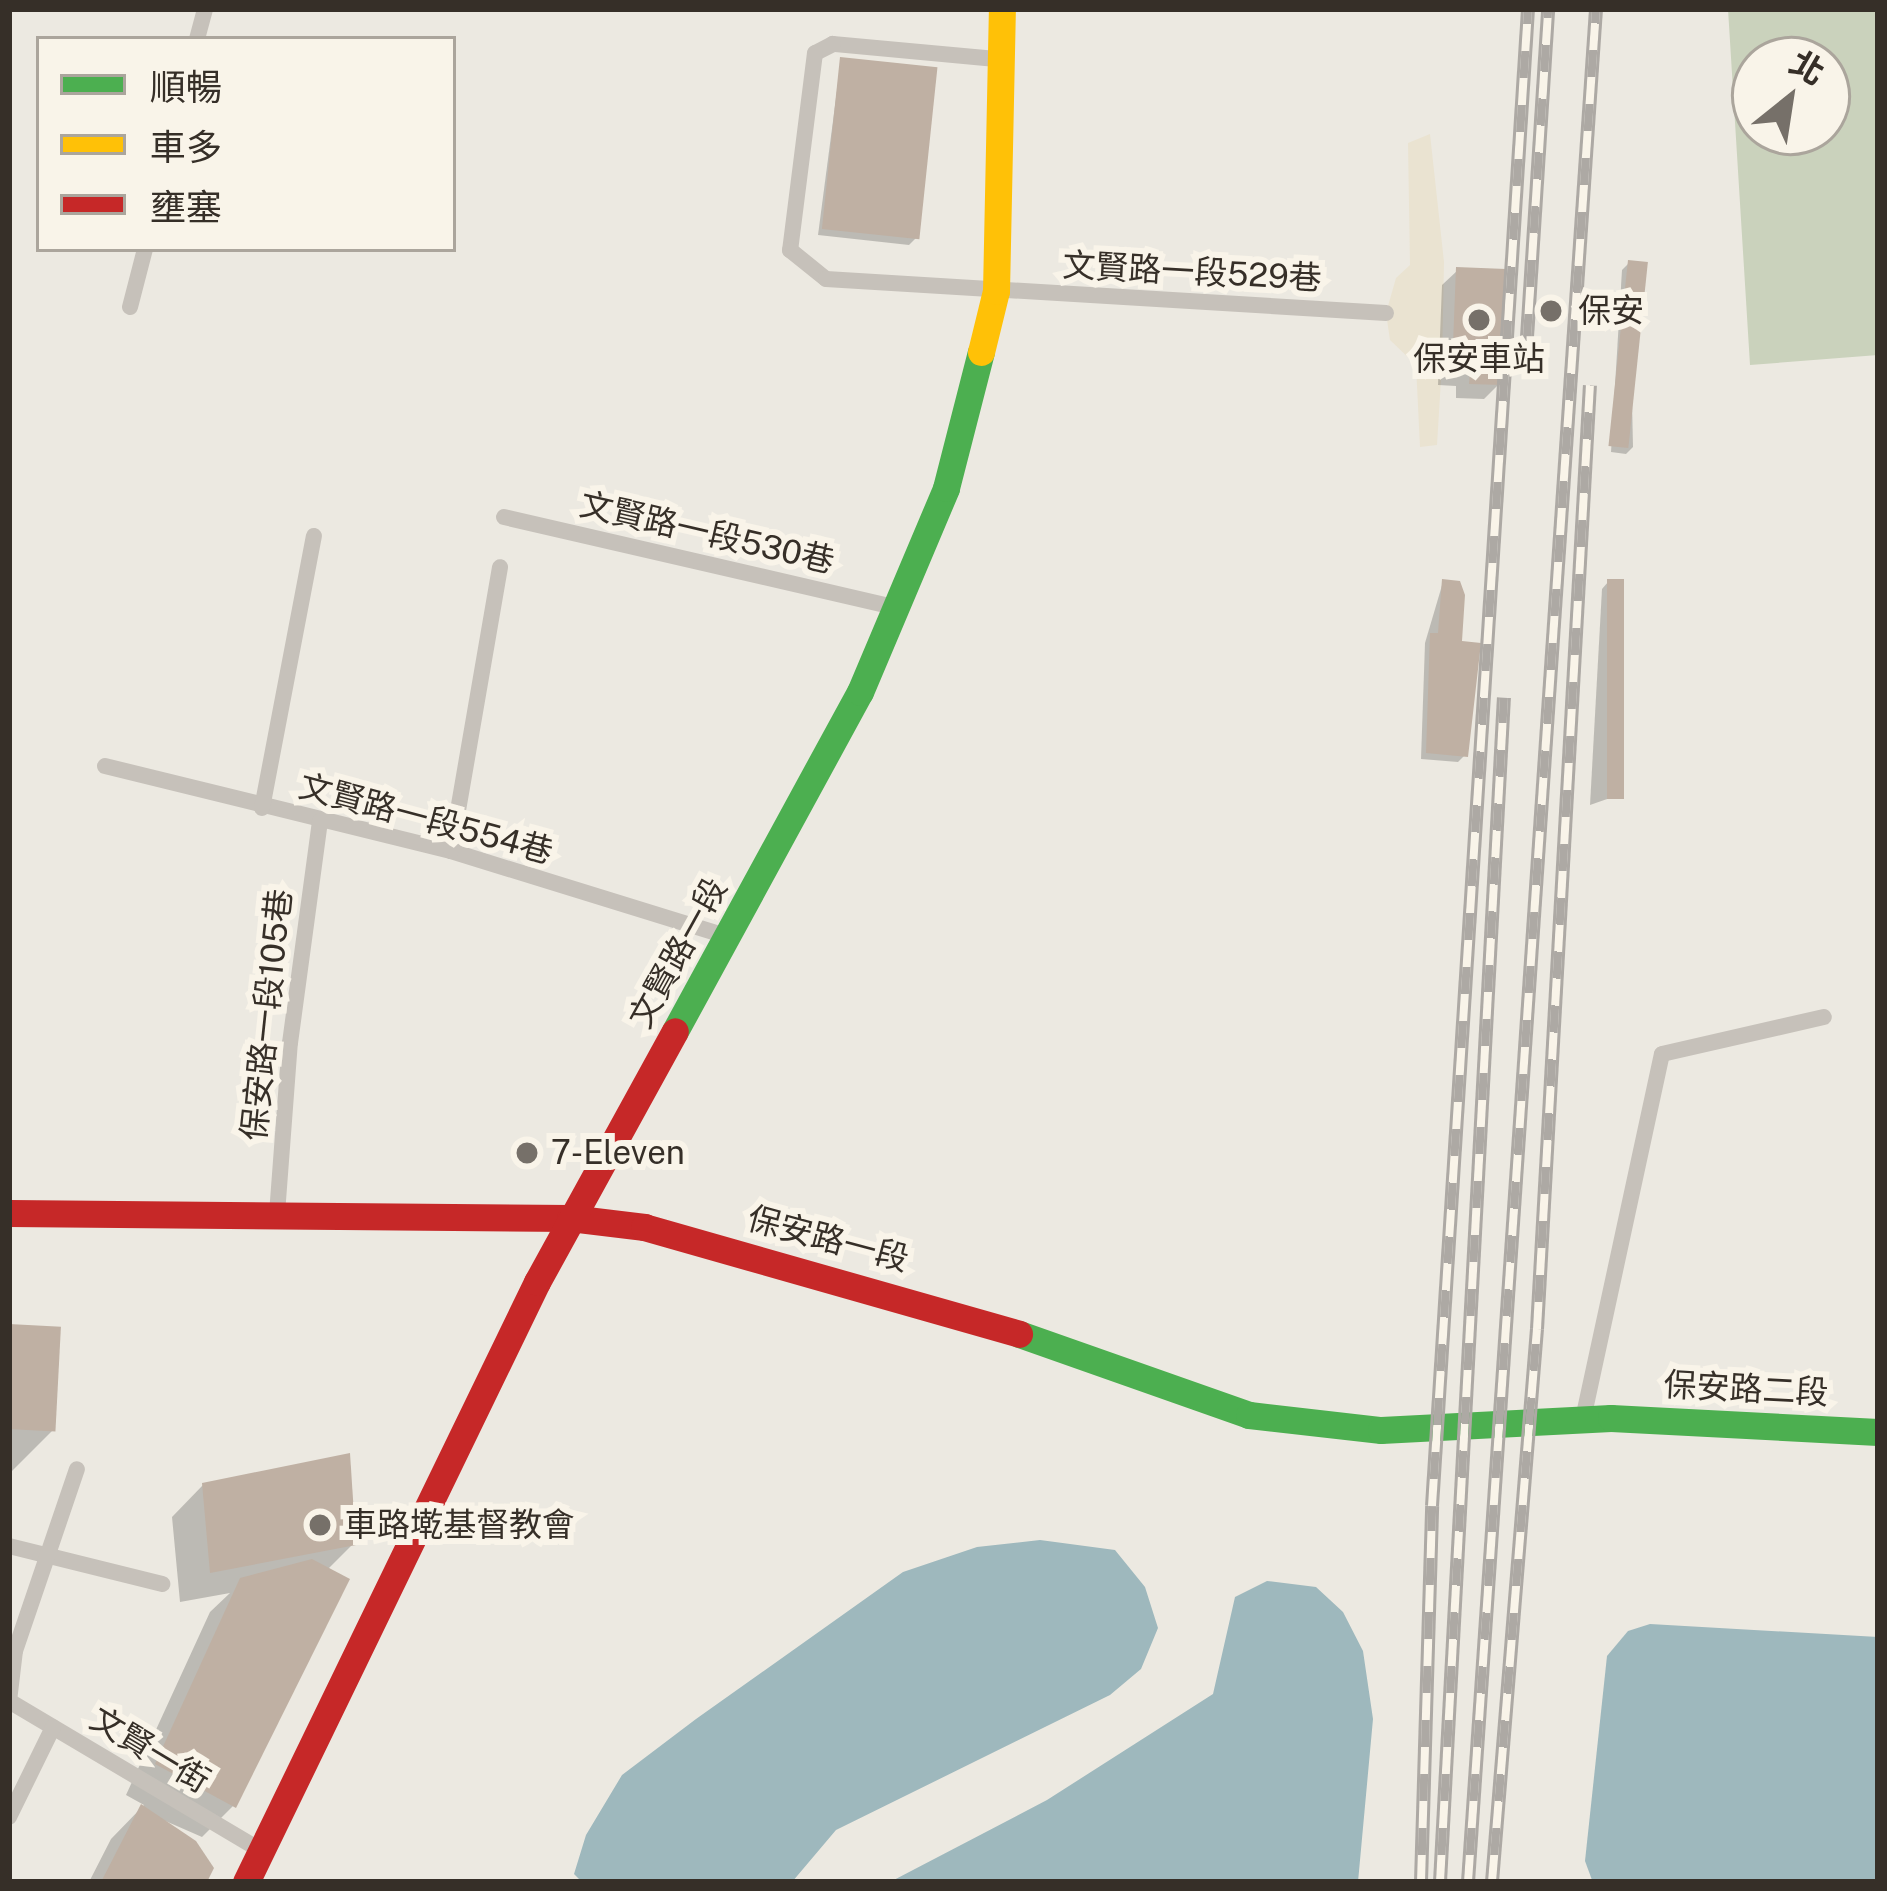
<!DOCTYPE html>
<meta charset="utf-8">
<style>
body{margin:0}
#map{position:relative;width:1887px;height:1891px;overflow:hidden;background:#ece9e1;font-family:"Public Sans","Noto Sans TC",sans-serif}
div>[style]{position:absolute}
[style*='--x']{left:calc(var(--x)*1px);top:calc(var(--y)*1px);width:calc(var(--w)*1px);rotate:calc(var(--a)*1deg)}
.green>*{inset:0;background:#cad2bc}
.plaza>*{inset:0;background:#eae3d1}
.water>*{inset:0;background:#9eb8bd}
.shadow>*{inset:0;background:#0003}
.building>*{inset:0;background:#bfb0a3;transform-origin:0 0}
.lane>*{height:16px;margin:-8px;padding:0 8px;transform-origin:8px;border-radius:8px;background:#c6c1ba}
.fast>*{height:27px;margin:-13.5px;padding:0 13.5px;transform-origin:13.5px;border-radius:13.5px;background:#4caf50}
.slow>*{height:27px;margin:-13.5px;padding:0 13.5px;transform-origin:13.5px;border-radius:13.5px;background:#ffc107}
.jam>*{height:27px;margin:-13.5px;padding:0 13.5px;transform-origin:13.5px;border-radius:13.5px;background:#c62828}
.rail>*{height:14px;margin-top:-7px;transform-origin:0;background:repeating-linear-gradient(90deg,#f9f4e9 0 27px,#ada9a4 0 54px);box-sizing:border-box;border-block:3px solid #ada9a4}
.dots>*{width:33px;height:33px;translate:-50% -50%;box-sizing:border-box;border:6px solid #f9f4e9;border-radius:50%}
span{translate:-50% -50%;white-space:nowrap;text-align:center;line-height:1.15;-webkit-text-stroke:12px #f9f4e9;paint-order:stroke}
.street-label{font-size:33px;color:#362f28}
.poi-label{font-size:33px;color:#362f28}
.left{translate:0 -50%;text-align:left}
.frame{position:absolute;inset:0;border:12px solid #362f28;pointer-events:none}
.legend{position:absolute;left:36px;top:36px;width:420px;height:216px;box-sizing:border-box;background:#f9f4e9;border:3px solid #aba59c;margin:0;padding:15px 21px;list-style:none;font-size:36px;color:#362f28}
.legend li{display:flex;align-items:center;gap:24px;height:60px}
.legend b{width:60px;border:3px solid #aba59c}
.north{position:absolute;left:1731px;top:36px;width:120px;height:120px;box-sizing:border-box;background:#f9f4e9;border:3px solid #aba59c;border-radius:50%;rotate:30deg;font-size:33px;font-weight:700;line-height:48px;text-align:center;color:#362f28}
.north::after{content:'';display:block;margin:auto;width:42px;height:54px;background:#767069;clip-path:polygon(50% 0,100% 100%,50% 72%,0 100%)}
</style>
<div id="map">
<div class="green">
<div style="clip-path:polygon(evenodd,1728px 9px,1878px 9px,1878px 355px,1750px 365px,1728px 9px,1755px 60px,1827px 60px,1827px 132px,1755px 132px,1755px 60px)"></div>
</div>
<div class="plaza">
<div style="clip-path:polygon(1430px 134px,1444px 262px,1442px 363px,1437px 445px,1420px 447px,1416px 365px,1390px 340px,1386px 313px,1396px 278px,1410px 265px,1408px 143px)"></div>
</div>
<div class="water">
<div style="clip-path:polygon(1040px 1540px,1115px 1550px,1145px 1587px,1158px 1628px,1141px 1669px,1110px 1695px,836px 1830px,792px 1882px,582px 1882px,574px 1874px,586px 1835px,622px 1775px,696px 1719px,903px 1572px,977px 1547px)"></div>
<div style="clip-path:polygon(1267px 1581px,1316px 1587px,1343px 1612px,1363px 1651px,1373px 1719px,1358px 1882px,890px 1882px,1047px 1800px,1213px 1694px,1235px 1597px)"></div>
<div style="clip-path:polygon(1650px 1624px,1878px 1637px,1878px 1882px,1592px 1880px,1585px 1861px,1607px 1656px,1628px 1631px)"></div>
</div>
<div class="shadow">
<div style="clip-path:polygon(841px 60px,916px 238px,909px 245px,818px 235px)"></div>
<div style="clip-path:polygon(1629px 263px,1633px 447px,1626px 454px,1611px 452px,1622px 270px)"></div>
<div style="clip-path:polygon(1458px 270px,1499px 384px,1484px 399px,1456px 398px,1456px 386px,1438px 385px,1442px 285px)"></div>
<div style="clip-path:polygon(1443px 582px,1465px 755px,1458px 762px,1421px 759px,1425px 643px)"></div>
<div style="clip-path:polygon(1608px 582px,1610px 798px,1590px 805px,1602px 589px)"></div>
<div style="clip-path:polygon(9px 1327px,53px 1430px,9px 1474px)"></div>
<div style="clip-path:polygon(203px 1485px,353px 1544px,327px 1570px,233px 1806px,202px 1837px,154px 1816px,204px 1882px,89px 1882px,111px 1839px,144px 1805px,126px 1795px,210px 1612px,230px 1593px,180px 1602px,172px 1517px)"></div>
</div>
<div class="building">
<div style="left:840px;top:57px;width:98px;height:173px;rotate:6deg"></div>
<div style="left:1628px;top:260px;width:20px;height:187px;rotate:6deg"></div>
<div style="clip-path:polygon(1456px 267px,1506px 269px,1502px 385px,1469px 384px,1470px 372px,1452px 371px)"></div>
<div style="clip-path:polygon(1442px 579px,1460px 581px,1465px 595px,1462px 641px,1481px 643px,1468px 757px,1426px 753px,1430px 633px,1438px 633px)"></div>
<div style="left:1607px;top:579px;width:17px;height:220px"></div>
<div style="left:9px;top:1324px;width:52px;height:105px;rotate:3deg"></div>
<div style="clip-path:polygon(350px 1453px,356px 1545px,210px 1573px,202px 1483px)"></div>
<div style="clip-path:polygon(312px 1559px,350px 1579px,236px 1808px,155px 1764px,240px 1578px)"></div>
<div style="clip-path:polygon(141px 1804px,196px 1841px,214px 1868px,207px 1882px,101px 1882px)"></div>
</div>
<div class="lane">
<div style="--x:197;--y:39;--w:31;--a:-75"></div>
<div style="--x:996;--y:59;--w:164;--a:-174.7"></div>
<div style="--x:833;--y:44;--w:20;--a:153"></div>
<div style="--x:815;--y:53;--w:199;--a:97.2"></div>
<div style="--x:790;--y:250;--w:46;--a:38.9"></div>
<div style="--x:826;--y:279;--w:561;--a:3.47"></div>
<div style="--x:130;--y:307;--w:60;--a:-75.5"></div>
<div style="--x:504;--y:517;--w:401;--a:13"></div>
<div style="--x:105;--y:766;--w:356;--a:13.8"></div>
<div style="--x:451;--y:851;--w:284;--a:17.2"></div>
<div style="--x:262;--y:808;--w:277;--a:-79.2"></div>
<div style="--x:451;--y:851;--w:288;--a:-80.2"></div>
<div style="--x:277;--y:1214;--w:171;--a:-85.7"></div>
<div style="--x:290;--y:1043;--w:224;--a:-82.3"></div>
<div style="--x:1583;--y:1419;--w:373;--a:-77.8"></div>
<div style="--x:1662;--y:1054;--w:166;--a:-12.9"></div>
<div style="--x:9;--y:1546;--w:158;--a:13.9"></div>
<div style="--x:9;--y:1701;--w:292;--a:30.7"></div>
<div style="--x:9;--y:1701;--w:50;--a:-83.2"></div>
<div style="--x:15;--y:1651;--w:192;--a:-71.2"></div>
<div style="--x:9;--y:1817;--w:100;--a:-63.9"></div>
</div>
<div class="fast">
<div style="--x:675;--y:1031;--w:386;--a:-61.4"></div>
<div style="--x:860;--y:692;--w:221;--a:-67.1"></div>
<div style="--x:946;--y:488;--w:140;--a:-75.6"></div>
<div style="--x:1019;--y:1334;--w:244;--a:19.4"></div>
<div style="--x:1249;--y:1415;--w:133;--a:6.5"></div>
<div style="--x:1381;--y:1430;--w:230;--a:-3"></div>
<div style="--x:1611;--y:1418;--w:267;--a:3"></div>
</div>
<div class="slow">
<div style="--x:981;--y:352;--w:63;--a:-76.2"></div>
<div style="--x:996;--y:291;--w:282;--a:-88.8"></div>
</div>
<div class="jam">
<div style="--x:9;--y:1213;--w:561;--a:0.51"></div>
<div style="--x:570;--y:1218;--w:75;--a:6.9"></div>
<div style="--x:644;--y:1227;--w:390;--a:15.9"></div>
<div style="--x:246;--y:1882;--w:667;--a:-64.13"></div>
<div style="--x:537;--y:1282;--w:286;--a:-61.2"></div>
</div>
<div class="rail">
<div style="--x:1525;--y:368;--w:360;--a:-86.3"></div>
<div style="--x:1421;--y:1882;--w:376;--a:-88.3"></div>
<div style="--x:1432;--y:1506;--w:1500;--a:-86.33"></div>
<div style="--x:1440;--y:1882;--w:1186;--a:-86.91"></div>
<div style="--x:1468;--y:1882;--w:1877;--a:-86.09"></div>
<div style="--x:1492;--y:1882;--w:555;--a:-85.35"></div>
<div style="--x:1537;--y:1329;--w:945;--a:-86.79"></div>
</div>
<div class="dots">
<div style="left:1551px;top:311px;background:#767069"></div>
<div style="left:1479px;top:320px;background:#767069"></div>
<div style="left:527px;top:1153px;background:#767069"></div>
<div style="left:320px;top:1525px;background:#767069"></div>
</div>
<div class="street-label">
<span style="left:1192px;top:272px;rotate:3deg">文賢路一段529巷</span>
<span style="left:707px;top:533px;rotate:13deg">文賢路一段530巷</span>
<span style="left:426px;top:819px;rotate:15deg">文賢路一段554巷</span>
<span style="left:678px;top:953px;rotate:-61deg">文賢路一段</span>
<span style="left:267px;top:1015px;rotate:-84deg">保安路一段105巷</span>
<span style="left:828px;top:1239px;rotate:15deg">保安路一段</span>
<span style="left:1746px;top:1389px;rotate:3deg">保安路二段</span>
<span style="left:150px;top:1750px;rotate:31deg">文賢一街</span>
</div>
<div class="poi-label">
<span class="left" style="left:1578px;top:311px">保安</span>
<span style="left:1479px;top:359px">保安車站</span>
<span class="left" style="left:551px;top:1153px">7-Eleven</span>
<span class="left" style="left:344px;top:1525px">車路墘基督教會</span>
</div>
<div class="frame"></div>
<ul class="legend">
<li><b style="height:15px;background:#4caf50"></b>順暢</li>
<li><b style="height:15px;background:#ffc107"></b>車多</li>
<li><b style="height:15px;background:#c62828"></b>壅塞</li>
</ul>
<div class="north">北</div>
</div>
